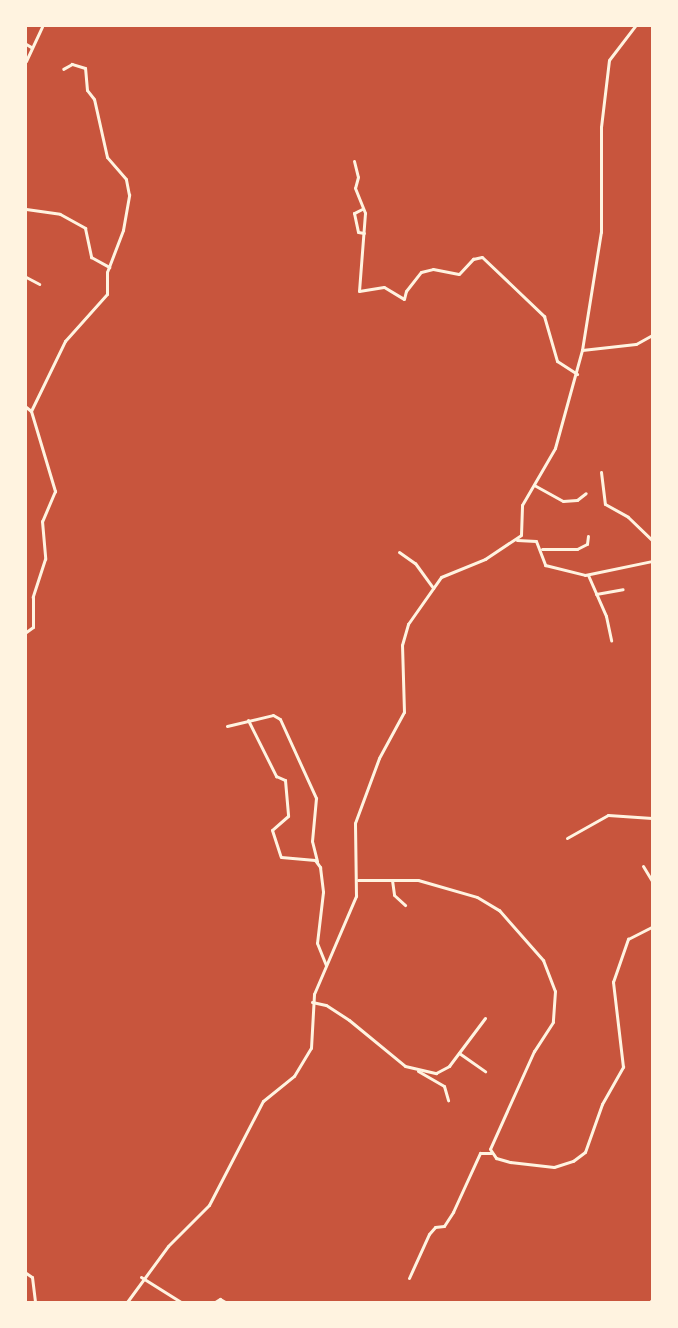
<!DOCTYPE html>
<style>
body{margin:0}
#map{position:relative;width:678px;height:1328px;overflow:hidden;background:#c8553d;font-family:"Source Serif 4",serif}
div>[style]{position:absolute}
[style*='--x']{left:calc(var(--x)*1px);top:calc(var(--y)*1px);width:calc(var(--w)*1px);rotate:calc(var(--a)*1deg)}
.minor>*{height:3px;margin:-1.5px;padding:0 1.5px;transform-origin:1.5px;border-radius:1.5px;background:#fff3e0}
span{translate:-50% -50%;white-space:nowrap;text-align:center;line-height:1.15;-webkit-text-stroke:4.5px #fff3e0;paint-order:stroke}
.frame{position:absolute;inset:0;border:27px solid #fff3e0;pointer-events:none}
</style>
<div id="map">
<div class="minor">
<div style="--x:26;--y:44;--w:6;--a:31"></div>
<div style="--x:26;--y:61;--w:38;--a:-65"></div>
<div style="--x:354;--y:161;--w:16;--a:76"></div>
<div style="--x:358;--y:177;--w:11;--a:105"></div>
<div style="--x:355;--y:188;--w:27;--a:68"></div>
<div style="--x:365;--y:213;--w:78;--a:94.4"></div>
<div style="--x:359;--y:291;--w:25;--a:-9"></div>
<div style="--x:384;--y:287;--w:23;--a:31"></div>
<div style="--x:404;--y:299;--w:8;--a:-76"></div>
<div style="--x:406;--y:291;--w:24;--a:-52"></div>
<div style="--x:421;--y:272;--w:12;--a:-14"></div>
<div style="--x:433;--y:269;--w:26;--a:11"></div>
<div style="--x:459;--y:274;--w:21;--a:-47"></div>
<div style="--x:473;--y:259;--w:9;--a:-13"></div>
<div style="--x:482;--y:257;--w:86;--a:43.6"></div>
<div style="--x:544;--y:316;--w:47;--a:73.9"></div>
<div style="--x:557;--y:361;--w:24;--a:33"></div>
<div style="--x:26;--y:209;--w:34;--a:8"></div>
<div style="--x:60;--y:214;--w:29;--a:29"></div>
<div style="--x:85;--y:228;--w:30;--a:78"></div>
<div style="--x:91;--y:257;--w:21;--a:29"></div>
<div style="--x:362;--y:209;--w:9;--a:153"></div>
<div style="--x:354;--y:213;--w:19;--a:78"></div>
<div style="--x:358;--y:232;--w:6;--a:9"></div>
<div style="--x:26;--y:277;--w:15;--a:28"></div>
<div style="--x:582;--y:350;--w:54;--a:-6.3"></div>
<div style="--x:636;--y:344;--w:18;--a:-29"></div>
<div style="--x:26;--y:407;--w:6;--a:39"></div>
<div style="--x:31;--y:411;--w:84;--a:73.3"></div>
<div style="--x:55;--y:491;--w:33;--a:113"></div>
<div style="--x:42;--y:521;--w:38;--a:85"></div>
<div style="--x:45;--y:559;--w:40;--a:108"></div>
<div style="--x:33;--y:597;--w:30;--a:90"></div>
<div style="--x:33;--y:627;--w:9;--a:144"></div>
<div style="--x:31;--y:411;--w:78;--a:-64.1"></div>
<div style="--x:65;--y:341;--w:63;--a:-48.2"></div>
<div style="--x:107;--y:294;--w:22;--a:-90"></div>
<div style="--x:107;--y:272;--w:45;--a:-69.1"></div>
<div style="--x:123;--y:230;--w:36;--a:-80"></div>
<div style="--x:129;--y:195;--w:16;--a:-101"></div>
<div style="--x:126;--y:179;--w:29;--a:-131"></div>
<div style="--x:107;--y:157;--w:59;--a:-102.6"></div>
<div style="--x:94;--y:99;--w:11;--a:-128"></div>
<div style="--x:87;--y:90;--w:22;--a:-95"></div>
<div style="--x:85;--y:68;--w:14;--a:-163"></div>
<div style="--x:72;--y:64;--w:10;--a:151"></div>
<div style="--x:601;--y:472;--w:32;--a:83"></div>
<div style="--x:605;--y:504;--w:26;--a:29"></div>
<div style="--x:628;--y:517;--w:33;--a:44"></div>
<div style="--x:534;--y:485;--w:33;--a:29"></div>
<div style="--x:563;--y:501;--w:14;--a:-4"></div>
<div style="--x:577;--y:500;--w:11;--a:-38"></div>
<div style="--x:517;--y:540;--w:19;--a:3"></div>
<div style="--x:536;--y:541;--w:26;--a:69"></div>
<div style="--x:545;--y:565;--w:41;--a:14"></div>
<div style="--x:585;--y:575;--w:68;--a:-11.8"></div>
<div style="--x:542;--y:549;--w:35;--a:0"></div>
<div style="--x:577;--y:549;--w:11;--a:-27"></div>
<div style="--x:587;--y:544;--w:8;--a:-83"></div>
<div style="--x:399;--y:552;--w:19;--a:35"></div>
<div style="--x:415;--y:563;--w:31;--a:54"></div>
<div style="--x:588;--y:575;--w:45;--a:66.3"></div>
<div style="--x:606;--y:616;--w:25;--a:78"></div>
<div style="--x:596;--y:594;--w:27;--a:-10"></div>
<div style="--x:248;--y:720;--w:63;--a:63.4"></div>
<div style="--x:276;--y:776;--w:10;--a:24"></div>
<div style="--x:285;--y:780;--w:36;--a:85"></div>
<div style="--x:288;--y:816;--w:21;--a:139"></div>
<div style="--x:272;--y:830;--w:28;--a:72"></div>
<div style="--x:281;--y:857;--w:34;--a:5"></div>
<div style="--x:315;--y:860;--w:9;--a:54"></div>
<div style="--x:320;--y:867;--w:25;--a:83"></div>
<div style="--x:323;--y:892;--w:51;--a:96.7"></div>
<div style="--x:317;--y:943;--w:24;--a:68"></div>
<div style="--x:227;--y:726;--w:47;--a:-13.4"></div>
<div style="--x:273;--y:715;--w:8;--a:30"></div>
<div style="--x:280;--y:719;--w:87;--a:65.5"></div>
<div style="--x:316;--y:798;--w:43;--a:95.3"></div>
<div style="--x:312;--y:841;--w:21;--a:76"></div>
<div style="--x:567;--y:838;--w:47;--a:-29.3"></div>
<div style="--x:608;--y:815;--w:44;--a:3.9"></div>
<div style="--x:643;--y:866;--w:17;--a:59"></div>
<div style="--x:358;--y:880;--w:60;--a:0"></div>
<div style="--x:418;--y:880;--w:61;--a:16.1"></div>
<div style="--x:477;--y:897;--w:26;--a:31"></div>
<div style="--x:499;--y:910;--w:67;--a:48.7"></div>
<div style="--x:543;--y:960;--w:33;--a:69"></div>
<div style="--x:555;--y:991;--w:31;--a:94"></div>
<div style="--x:553;--y:1022;--w:35;--a:123"></div>
<div style="--x:534;--y:1051;--w:107;--a:114.2"></div>
<div style="--x:490;--y:1149;--w:11;--a:56"></div>
<div style="--x:496;--y:1158;--w:15;--a:16"></div>
<div style="--x:510;--y:1162;--w:44;--a:6.5"></div>
<div style="--x:554;--y:1167;--w:20;--a:-18"></div>
<div style="--x:573;--y:1161;--w:15;--a:-37"></div>
<div style="--x:585;--y:1152;--w:51;--a:-70.5"></div>
<div style="--x:602;--y:1104;--w:43;--a:-60.4"></div>
<div style="--x:623;--y:1067;--w:86;--a:-96.7"></div>
<div style="--x:613;--y:982;--w:46;--a:-70.8"></div>
<div style="--x:628;--y:939;--w:27;--a:-27"></div>
<div style="--x:392;--y:880;--w:15;--a:82"></div>
<div style="--x:394;--y:895;--w:15;--a:42"></div>
<div style="--x:312;--y:1002;--w:14;--a:12"></div>
<div style="--x:326;--y:1005;--w:27;--a:33"></div>
<div style="--x:349;--y:1020;--w:72;--a:39.4"></div>
<div style="--x:405;--y:1066;--w:32;--a:13"></div>
<div style="--x:436;--y:1073;--w:15;--a:-28"></div>
<div style="--x:449;--y:1066;--w:60;--a:-53.1"></div>
<div style="--x:459;--y:1053;--w:32;--a:35"></div>
<div style="--x:418;--y:1071;--w:30;--a:30"></div>
<div style="--x:444;--y:1086;--w:15;--a:74"></div>
<div style="--x:26;--y:1273;--w:7;--a:34"></div>
<div style="--x:32;--y:1277;--w:25;--a:83"></div>
<div style="--x:141;--y:1277;--w:47;--a:32"></div>
<div style="--x:409;--y:1278;--w:48;--a:-65.6"></div>
<div style="--x:429;--y:1234;--w:9;--a:-49"></div>
<div style="--x:435;--y:1227;--w:9;--a:-6"></div>
<div style="--x:444;--y:1226;--w:17;--a:-57"></div>
<div style="--x:453;--y:1212;--w:65;--a:-65.4"></div>
<div style="--x:480;--y:1153;--w:11;--a:0"></div>
<div style="--x:127;--y:1302;--w:69;--a:-53.8"></div>
<div style="--x:168;--y:1246;--w:58;--a:-45"></div>
<div style="--x:209;--y:1205;--w:117;--a:-62.6"></div>
<div style="--x:263;--y:1101;--w:40;--a:-39"></div>
<div style="--x:294;--y:1076;--w:33;--a:-59"></div>
<div style="--x:311;--y:1048;--w:54;--a:-86.8"></div>
<div style="--x:314;--y:994;--w:107;--a:-66.8"></div>
<div style="--x:356;--y:896;--w:73;--a:-90.8"></div>
<div style="--x:355;--y:823;--w:69;--a:-69.7"></div>
<div style="--x:379;--y:758;--w:52;--a:-61.5"></div>
<div style="--x:404;--y:712;--w:67;--a:-91.7"></div>
<div style="--x:402;--y:645;--w:22;--a:-74"></div>
<div style="--x:408;--y:624;--w:57;--a:-54.9"></div>
<div style="--x:441;--y:577;--w:48;--a:-22.2"></div>
<div style="--x:485;--y:559;--w:43;--a:-33.7"></div>
<div style="--x:521;--y:535;--w:30;--a:-88"></div>
<div style="--x:522;--y:505;--w:66;--a:-59.9"></div>
<div style="--x:555;--y:448;--w:102;--a:-74.6"></div>
<div style="--x:582;--y:350;--w:120;--a:-80.9"></div>
<div style="--x:601;--y:232;--w:105;--a:-90"></div>
<div style="--x:601;--y:127;--w:67;--a:-83.2"></div>
<div style="--x:609;--y:60;--w:43;--a:-52.6"></div>
<div style="--x:215;--y:1302;--w:6;--a:-31"></div>
<div style="--x:220;--y:1299;--w:6;--a:31"></div>
<div style="--x:650;--y:1302;--w:3;--a:-45"></div>
</div>
<div class="frame"></div>
</div>
